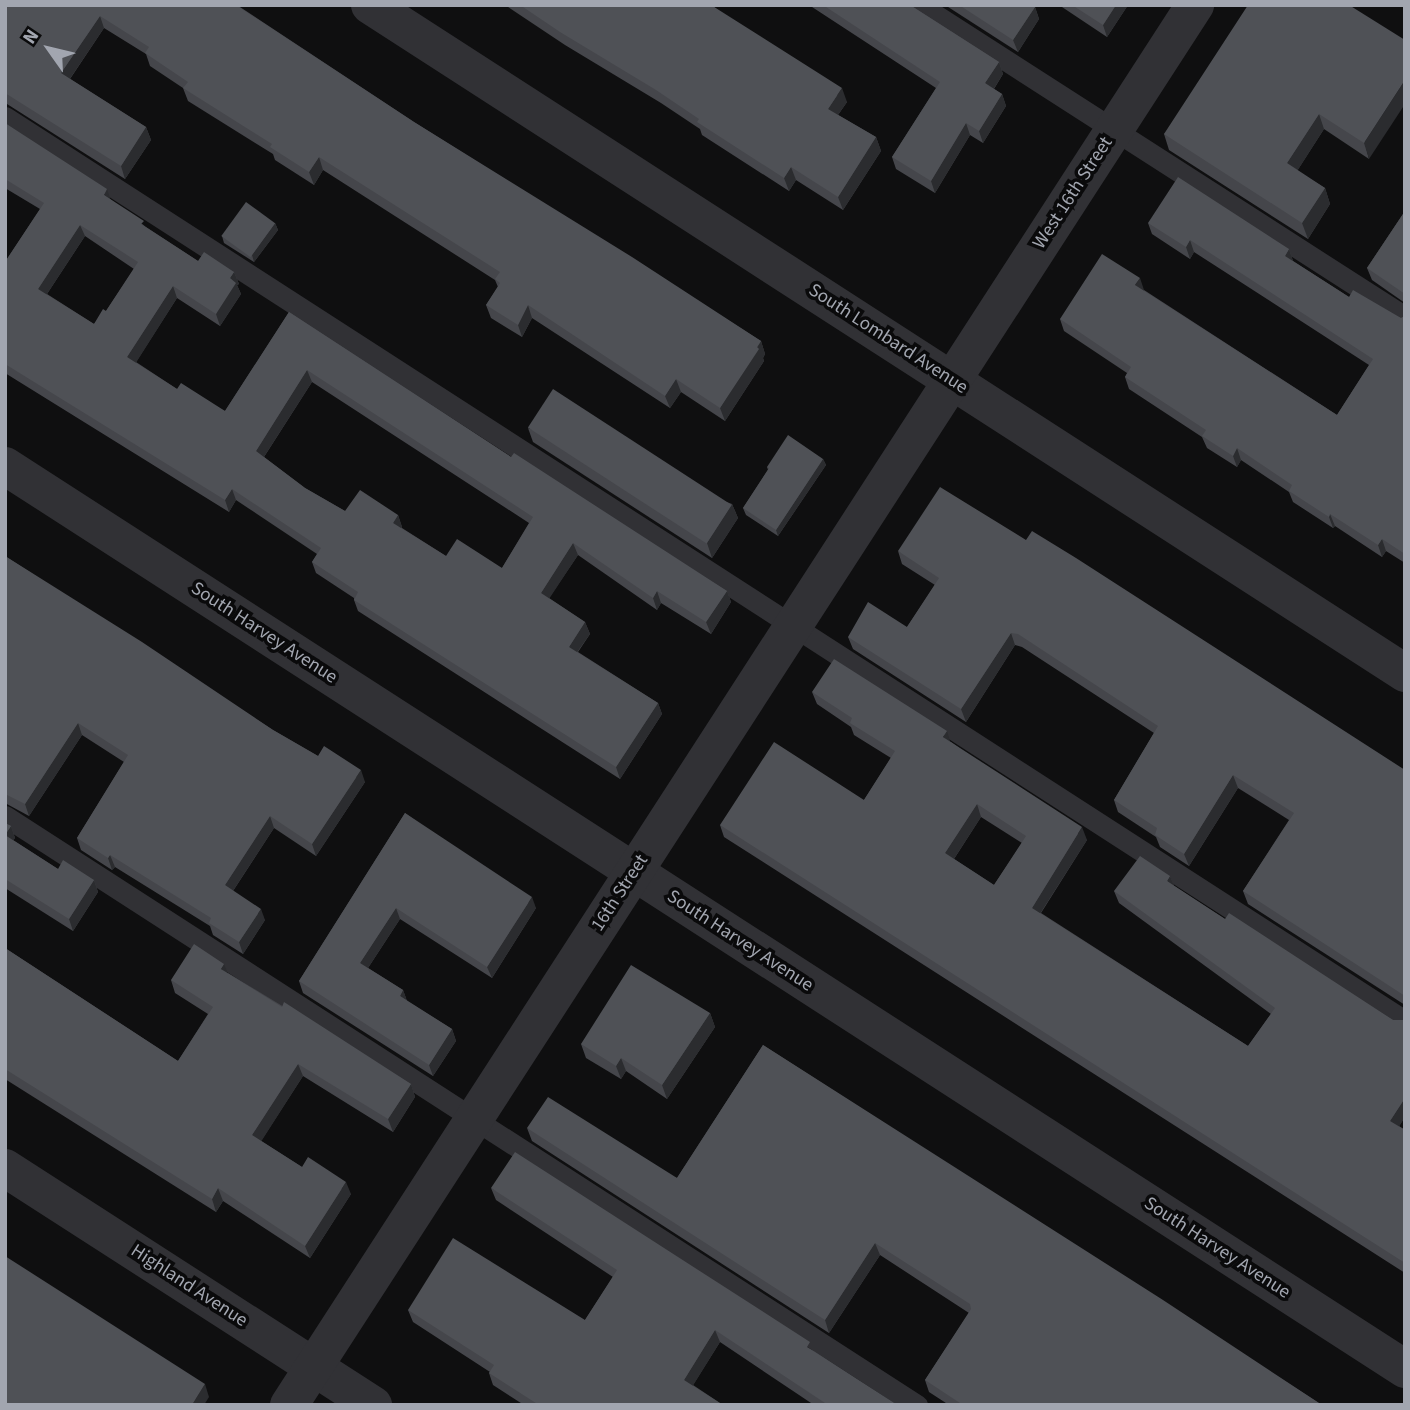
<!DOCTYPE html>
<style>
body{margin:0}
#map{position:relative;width:1410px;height:1410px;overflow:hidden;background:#0f0f10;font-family:"Source Sans 3",sans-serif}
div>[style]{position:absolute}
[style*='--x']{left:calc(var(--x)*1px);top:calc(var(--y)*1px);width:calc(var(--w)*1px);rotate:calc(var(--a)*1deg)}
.service>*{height:21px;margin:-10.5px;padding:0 10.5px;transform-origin:10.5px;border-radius:10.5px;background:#313135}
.minor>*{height:38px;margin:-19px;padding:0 19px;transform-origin:19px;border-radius:19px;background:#313135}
.tertiary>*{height:38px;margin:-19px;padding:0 19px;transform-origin:19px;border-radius:19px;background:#313135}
.wall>*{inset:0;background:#45464b}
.shaded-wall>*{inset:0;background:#2b2c2f}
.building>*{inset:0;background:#4f5156;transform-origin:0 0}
span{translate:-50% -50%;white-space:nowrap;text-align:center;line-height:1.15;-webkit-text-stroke:7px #0a0a0b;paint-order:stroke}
.street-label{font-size:19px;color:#a2a6b0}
.frame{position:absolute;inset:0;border:7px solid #a2a6b0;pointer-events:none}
.north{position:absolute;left:14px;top:14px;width:70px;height:70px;-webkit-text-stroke:5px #0a0a0b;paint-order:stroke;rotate:304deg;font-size:19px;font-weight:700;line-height:28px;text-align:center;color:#a2a6b0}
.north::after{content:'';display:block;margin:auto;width:24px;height:32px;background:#a2a6b0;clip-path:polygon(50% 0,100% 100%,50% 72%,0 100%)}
</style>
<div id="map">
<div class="service">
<div style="--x:920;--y:5;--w:577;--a:32.75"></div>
<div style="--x:5;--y:117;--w:1666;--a:32.85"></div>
<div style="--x:5;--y:816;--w:1086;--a:32.86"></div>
</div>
<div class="minor">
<div style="--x:370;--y:5;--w:1232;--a:32.84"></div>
<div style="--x:5;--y:466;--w:1666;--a:32.82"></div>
<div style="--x:5;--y:1168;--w:438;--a:32.8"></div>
</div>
<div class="tertiary">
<div style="--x:289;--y:1405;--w:1668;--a:-57.09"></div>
</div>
<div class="wall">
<div style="clip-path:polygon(5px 5px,240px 7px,414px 122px,761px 341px,765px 354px,763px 358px,764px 361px,725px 421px,681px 392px,670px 408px,532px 318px,522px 337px,491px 318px,486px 305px,498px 287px,495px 280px,323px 170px,314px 185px,275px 160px,273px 154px,188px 101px,183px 88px,150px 66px,146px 54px,104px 28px,70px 79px,146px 127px,151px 140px,125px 179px,7px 104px,5px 100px)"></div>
<div style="clip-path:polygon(505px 5px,711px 5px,847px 102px,838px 115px,876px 137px,881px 151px,843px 210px,796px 180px,789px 191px,702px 135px,700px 129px,661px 103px,565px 45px)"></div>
<div style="clip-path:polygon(809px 5px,910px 5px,999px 62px,1003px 74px,994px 89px,1002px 94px,1006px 106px,983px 143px,970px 135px,935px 193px,896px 169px,892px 157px,936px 88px)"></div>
<div style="clip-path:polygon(945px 5px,1033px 5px,1035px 7px,1039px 19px,1018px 52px)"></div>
<div style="clip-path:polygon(1059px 5px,1128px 5px,1107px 37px)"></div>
<div style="clip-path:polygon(1329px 5px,1369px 159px,1324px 129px,1297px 171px,1325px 188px,1330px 204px,1308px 239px,1169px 150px,1164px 134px)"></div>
<div style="clip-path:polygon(evenodd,5px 123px,110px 199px,146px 227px,198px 261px,234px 272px,239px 284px,237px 285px,241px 294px,220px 326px,177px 298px,136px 362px,177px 389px,225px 411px,289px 312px,511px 457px,727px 591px,731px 602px,711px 634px,661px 603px,657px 610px,578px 555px,549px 598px,585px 622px,590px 634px,578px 652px,658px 703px,662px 714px,620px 779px,358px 611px,354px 600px,354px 598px,316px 573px,312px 562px,317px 554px,236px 500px,229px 512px,5px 373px,5px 262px,40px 209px,5px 188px,5px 123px,85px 236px,134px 269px,106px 311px,94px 324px,47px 294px,85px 236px,5px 123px,312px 382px,529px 523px,502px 568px,446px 556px,402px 528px,402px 527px,398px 515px,345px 511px,305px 488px,264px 457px,312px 382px)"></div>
<div style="clip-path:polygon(1405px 211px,1405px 303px,1372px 280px,1367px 268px)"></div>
<div style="clip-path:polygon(275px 223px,278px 230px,254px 262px,224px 243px,222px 236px)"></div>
<div style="clip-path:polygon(1148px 223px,1289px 249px,1293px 261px,1349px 297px,1401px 318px,1405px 316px,1405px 563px,1386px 551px,1382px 557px,1335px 526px,1333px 528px,1293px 502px,1289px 492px,1241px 460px,1237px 467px,1207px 448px,1202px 437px,1129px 389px,1125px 377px,1127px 373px,1064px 331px,1060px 319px,1144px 290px,1337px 415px,1369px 365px,1194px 252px,1190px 259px,1152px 234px)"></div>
<div style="clip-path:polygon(528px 428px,732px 504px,738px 518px,712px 558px,533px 442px)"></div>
<div style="clip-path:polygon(823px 459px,826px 465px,778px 536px,746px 515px,743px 508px,768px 470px,767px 467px)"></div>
<div style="clip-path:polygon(898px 551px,1405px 770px,1405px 1005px,1248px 904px,1243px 891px,1289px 820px,1238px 788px,1189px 866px,1160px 847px,1156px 837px,1118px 812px,1114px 800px,1154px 733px,1022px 647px,1015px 645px,966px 722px,853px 649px,848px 637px,907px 627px,935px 585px,902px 564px)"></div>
<div style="clip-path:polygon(5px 556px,273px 730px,318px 756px,365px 782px,316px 856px,274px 828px,233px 891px,265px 920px,243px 954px,213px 935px,210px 926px,115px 867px,112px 870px,81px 850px,77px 838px,124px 762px,82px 735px,29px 816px,5px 803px)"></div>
<div style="clip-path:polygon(evenodd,812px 692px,951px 742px,1087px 840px,1041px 913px,1248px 1046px,1271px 1014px,1119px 903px,1114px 891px,1170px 876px,1174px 886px,1225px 919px,1393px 1020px,1405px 1117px,1399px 1126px,1405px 1130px,1405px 1273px,724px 837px,720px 825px,864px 800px,891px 758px,854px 735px,851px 727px,817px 704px,812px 692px,981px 817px,1022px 843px,994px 885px,954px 859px,981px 817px)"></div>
<div style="clip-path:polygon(405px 813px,536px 908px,492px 978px,400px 919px,368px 968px,403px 990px,407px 1001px,452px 1029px,456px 1041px,433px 1076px,303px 993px,299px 981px)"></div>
<div style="clip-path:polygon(5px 823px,11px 826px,15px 838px,13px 840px,58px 869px,94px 880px,98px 892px,73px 931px,5px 888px)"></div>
<div style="clip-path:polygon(5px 948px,178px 1061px,208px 1014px,175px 993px,171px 980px,228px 973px,411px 1084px,415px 1097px,393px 1132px,303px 1076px,261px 1141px,302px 1167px,351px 1194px,310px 1258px,223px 1201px,216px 1212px,5px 1079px)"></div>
<div style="clip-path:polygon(710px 1013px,715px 1027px,667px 1099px,626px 1071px,621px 1079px,586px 1058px,581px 1044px)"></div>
<div style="clip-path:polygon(763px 1045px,1322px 1405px,949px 1405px,929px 1392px,925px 1380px,969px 1313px,880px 1255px,829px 1333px,532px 1141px,527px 1128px,677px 1178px)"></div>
<div style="clip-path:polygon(491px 1188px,814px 1351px,896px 1405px,814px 1405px,720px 1342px,693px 1385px,723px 1405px,524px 1405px,493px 1385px,489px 1373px,490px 1372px,413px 1322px,408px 1310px,585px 1320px,613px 1277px,496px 1200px)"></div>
</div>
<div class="shaded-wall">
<div style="clip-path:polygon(1116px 5px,1128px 5px,1107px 37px,1103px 25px)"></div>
<div style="clip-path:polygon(1035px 7px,1039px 19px,1018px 52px,1013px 40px)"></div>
<div style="clip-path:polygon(100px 16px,104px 28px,65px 86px,61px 73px)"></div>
<div style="clip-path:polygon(999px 62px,1003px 74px,990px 95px,985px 83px)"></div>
<div style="clip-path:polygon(1405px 80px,1405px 104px,1369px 159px,1364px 143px)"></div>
<div style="clip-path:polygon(842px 88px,847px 102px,833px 122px,828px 109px)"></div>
<div style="clip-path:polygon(1002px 94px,1006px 106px,983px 143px,979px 131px)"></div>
<div style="clip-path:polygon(1319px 114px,1324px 129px,1292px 179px,1287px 163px)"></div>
<div style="clip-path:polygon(966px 123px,970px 135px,935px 193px,931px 181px)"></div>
<div style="clip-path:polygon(146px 127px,151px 140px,125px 179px,121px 166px)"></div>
<div style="clip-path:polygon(876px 137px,881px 151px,843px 210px,838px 197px)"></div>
<div style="clip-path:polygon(319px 157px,323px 170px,314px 185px,309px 172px)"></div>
<div style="clip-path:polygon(791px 167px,796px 180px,789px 191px,784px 178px)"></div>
<div style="clip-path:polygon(1325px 188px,1330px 204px,1308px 239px,1302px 223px)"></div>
<div style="clip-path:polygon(107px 189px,111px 201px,104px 195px)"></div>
<div style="clip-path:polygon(275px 223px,278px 230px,254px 262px,252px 255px)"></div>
<div style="clip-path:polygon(80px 225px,85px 236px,43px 300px,38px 289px)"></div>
<div style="clip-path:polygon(1190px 240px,1194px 252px,1190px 259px,1186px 247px)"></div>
<div style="clip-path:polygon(1289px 249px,1293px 261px,1289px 268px,1285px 256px)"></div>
<div style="clip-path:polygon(234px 272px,239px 284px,237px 285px,241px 294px,220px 326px,216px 314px,230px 278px)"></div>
<div style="clip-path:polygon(1140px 278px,1144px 290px,1140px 297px,1135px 285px)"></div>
<div style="clip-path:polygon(173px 286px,177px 298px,132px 369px,127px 357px)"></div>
<div style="clip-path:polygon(528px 305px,532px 318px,522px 337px,518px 325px)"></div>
<div style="clip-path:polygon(761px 341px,765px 354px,763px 358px,764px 361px,725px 421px,720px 408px)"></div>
<div style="clip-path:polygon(307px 370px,312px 382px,260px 463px,256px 451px)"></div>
<div style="clip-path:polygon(676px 379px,681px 392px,670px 408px,665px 396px)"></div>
<div style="clip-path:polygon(1237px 448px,1241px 460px,1237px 467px,1233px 456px)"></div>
<div style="clip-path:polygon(823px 459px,826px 465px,778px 536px,776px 530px)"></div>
<div style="clip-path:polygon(232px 489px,236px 500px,229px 512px,225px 500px)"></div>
<div style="clip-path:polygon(732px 504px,738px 518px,712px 558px,707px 543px)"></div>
<div style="clip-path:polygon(1330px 514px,1335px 526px,1333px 528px,1329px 517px)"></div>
<div style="clip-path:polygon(398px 515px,402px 527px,398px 534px,393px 523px)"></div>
<div style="clip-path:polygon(1382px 539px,1386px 551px,1382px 557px,1378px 545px)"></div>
<div style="clip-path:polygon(573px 543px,578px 555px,545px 605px,541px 593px)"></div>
<div style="clip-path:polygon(657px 591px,661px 603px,657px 610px,653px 598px)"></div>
<div style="clip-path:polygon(727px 591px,731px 602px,711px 634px,706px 622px)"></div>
<div style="clip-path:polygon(585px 622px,590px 634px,573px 658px,569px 647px)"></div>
<div style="clip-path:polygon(1011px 633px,1015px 645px,966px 722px,961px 709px)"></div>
<div style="clip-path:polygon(658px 703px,662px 714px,620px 779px,616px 767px)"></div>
<div style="clip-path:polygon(78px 723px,82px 735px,29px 816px,25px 804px)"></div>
<div style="clip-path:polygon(947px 731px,951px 744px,943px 737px)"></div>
<div style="clip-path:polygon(361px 770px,365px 782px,316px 856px,312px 844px)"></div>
<div style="clip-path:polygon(1233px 775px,1238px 788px,1189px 866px,1184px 854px)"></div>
<div style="clip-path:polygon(977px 804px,981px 817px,950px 865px,945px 853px)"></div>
<div style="clip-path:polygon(270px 816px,274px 828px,229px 897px,225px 885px)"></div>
<div style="clip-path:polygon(11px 826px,15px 838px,9px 847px,5px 835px)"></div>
<div style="clip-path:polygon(1082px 827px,1087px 840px,1036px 920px,1032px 908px)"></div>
<div style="clip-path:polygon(110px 855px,115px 867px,112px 870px,108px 858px)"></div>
<div style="clip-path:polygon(1170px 876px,1175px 888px,1167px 881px)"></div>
<div style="clip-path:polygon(94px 880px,98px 892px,73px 931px,69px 919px)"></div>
<div style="clip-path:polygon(532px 897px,536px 908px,492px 978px,487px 967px)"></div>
<div style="clip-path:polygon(396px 908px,400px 919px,364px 974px,360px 963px)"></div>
<div style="clip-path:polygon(261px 909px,265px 920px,243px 954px,239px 942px)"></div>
<div style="clip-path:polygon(224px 964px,229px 976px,221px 969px)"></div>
<div style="clip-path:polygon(403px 990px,407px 1001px,400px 996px)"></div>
<div style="clip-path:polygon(710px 1013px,715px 1027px,667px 1099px,662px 1085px)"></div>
<div style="clip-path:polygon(452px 1029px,456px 1041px,433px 1076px,429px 1065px)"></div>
<div style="clip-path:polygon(621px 1058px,626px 1071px,621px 1079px,616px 1066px)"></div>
<div style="clip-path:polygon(298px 1064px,303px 1076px,257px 1148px,252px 1135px)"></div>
<div style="clip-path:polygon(411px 1084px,415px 1097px,393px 1132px,388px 1119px)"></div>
<div style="clip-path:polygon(1405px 1098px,1405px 1117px,1395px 1133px,1390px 1121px)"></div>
<div style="clip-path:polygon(346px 1182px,351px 1194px,310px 1258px,305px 1246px)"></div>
<div style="clip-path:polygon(218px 1188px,223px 1201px,216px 1212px,212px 1199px)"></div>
<div style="clip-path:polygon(875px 1243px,880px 1255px,829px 1333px,825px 1320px)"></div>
<div style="clip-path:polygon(715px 1330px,720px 1342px,689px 1392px,684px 1380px)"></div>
<div style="clip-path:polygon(205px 1384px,209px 1397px,204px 1405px,192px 1405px)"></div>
</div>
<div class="building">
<div style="clip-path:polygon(5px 5px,236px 5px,414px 122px,632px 257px,761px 341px,757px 347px,759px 349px,720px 408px,676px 379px,665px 396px,528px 305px,518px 325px,486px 305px,500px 283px,495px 279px,500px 272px,319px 157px,309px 172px,270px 147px,272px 144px,183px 88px,188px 82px,145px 53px,149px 47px,100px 16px,61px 73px,146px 127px,121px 166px,5px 93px,6px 85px,5px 84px)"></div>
<div style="clip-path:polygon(520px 5px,711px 5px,842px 88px,828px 109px,876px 137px,838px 197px,791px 167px,784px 178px,697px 122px,699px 119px,656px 90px,560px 32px)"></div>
<div style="clip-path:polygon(823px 5px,910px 5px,999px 62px,985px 83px,1002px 94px,979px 131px,966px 123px,931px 181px,892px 157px,940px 82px)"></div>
<div style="clip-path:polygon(959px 5px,1033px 5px,1035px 7px,1013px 40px)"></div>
<div style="clip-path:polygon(1072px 5px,1116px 5px,1103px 25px)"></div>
<div style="clip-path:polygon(1248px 5px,1329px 5px,1331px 7px,1332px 5px,1349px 5px,1405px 40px,1405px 80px,1364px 143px,1319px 114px,1287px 163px,1325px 188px,1302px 223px,1164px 134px)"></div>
<div style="clip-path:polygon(evenodd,5px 123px,107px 189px,104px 195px,144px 221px,141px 224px,198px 261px,204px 252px,234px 272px,230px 278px,236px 283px,216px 314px,173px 286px,127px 357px,177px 389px,181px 383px,225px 411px,289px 312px,511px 457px,514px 453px,727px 591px,706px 622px,657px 591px,653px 598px,573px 543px,541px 593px,585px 622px,569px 647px,658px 703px,616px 767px,354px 600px,358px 592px,312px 562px,321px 548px,232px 489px,225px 500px,5px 364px,5px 262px,44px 203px,5px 179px,5px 123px,80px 225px,138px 262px,106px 311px,103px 309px,94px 324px,38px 289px,80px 225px,5px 123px,307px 370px,533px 517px,502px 568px,457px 539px,446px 556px,393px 523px,398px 515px,360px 490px,345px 511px,305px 488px,256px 451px,307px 370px)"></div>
<div style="clip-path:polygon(1178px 177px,1289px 249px,1285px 256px,1349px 297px,1353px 290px,1401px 318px,1405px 316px,1405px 554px,1382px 539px,1378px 545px,1330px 514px,1329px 517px,1289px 491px,1292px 485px,1237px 448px,1233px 456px,1202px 436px,1206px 430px,1125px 377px,1131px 367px,1060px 319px,1102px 254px,1140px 278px,1135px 285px,1337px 415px,1373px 359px,1190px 240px,1186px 247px,1148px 223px)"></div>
<div style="left:246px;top:202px;width:36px;height:42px;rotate:36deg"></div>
<div style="clip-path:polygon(1405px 211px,1405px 294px,1367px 268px)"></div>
<div style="left:553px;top:389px;width:213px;height:46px;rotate:33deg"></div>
<div style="clip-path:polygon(788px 435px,823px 459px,776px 530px,743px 508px,769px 468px,767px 467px)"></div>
<div style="clip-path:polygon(940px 487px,1026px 540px,1032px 531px,1076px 558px,1405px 770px,1405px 996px,1243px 891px,1294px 813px,1233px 775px,1184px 854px,1155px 835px,1157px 828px,1114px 800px,1158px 726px,1018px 634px,1011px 633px,961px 709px,848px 637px,868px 602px,907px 627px,939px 578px,898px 551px)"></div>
<div style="clip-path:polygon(5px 556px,142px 642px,273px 730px,318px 756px,324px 746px,361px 770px,312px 844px,270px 816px,225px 885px,261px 909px,239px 942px,209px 923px,211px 918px,110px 855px,108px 858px,77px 838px,128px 755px,78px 723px,25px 804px,5px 794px)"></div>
<div style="clip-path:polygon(evenodd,834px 659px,947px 731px,943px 737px,1082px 827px,1032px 908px,1248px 1046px,1275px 1008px,1114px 891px,1140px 856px,1170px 876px,1167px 881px,1225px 919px,1229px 913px,1393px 1020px,1405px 1020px,1405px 1098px,1390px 1121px,1405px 1130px,1405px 1263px,720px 825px,774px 742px,864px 800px,895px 751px,850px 723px,852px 718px,812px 692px,834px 659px,977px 804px,1026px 836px,994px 885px,945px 853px,977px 804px)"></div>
<div style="clip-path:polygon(405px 813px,532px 897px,487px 967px,396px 908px,360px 963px,403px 990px,400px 996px,452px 1029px,429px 1065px,299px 981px)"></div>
<div style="clip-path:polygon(5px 823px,11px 826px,5px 835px)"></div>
<div style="clip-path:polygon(5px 835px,58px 869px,63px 860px,94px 880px,69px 919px,5px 879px)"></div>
<div style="clip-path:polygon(194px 944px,224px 964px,221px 969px,282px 1007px,284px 1002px,411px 1084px,388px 1119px,298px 1064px,252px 1135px,302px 1167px,308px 1157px,346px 1182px,305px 1246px,218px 1188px,212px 1199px,5px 1069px,5px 948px,178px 1061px,213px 1007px,171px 980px)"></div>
<div style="clip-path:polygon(631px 965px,710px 1013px,662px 1085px,621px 1058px,616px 1066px,581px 1044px)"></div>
<div style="clip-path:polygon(763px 1045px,1163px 1300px,1322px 1405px,963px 1405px,925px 1380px,971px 1309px,970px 1304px,875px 1243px,825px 1320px,527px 1128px,548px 1097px,677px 1178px)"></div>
<div style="clip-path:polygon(515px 1152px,810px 1342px,807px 1347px,896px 1404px,895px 1405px,828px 1405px,715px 1330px,684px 1380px,723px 1405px,539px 1405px,489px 1373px,494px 1365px,408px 1310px,453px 1238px,585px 1320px,617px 1270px,491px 1188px)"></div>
<div style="clip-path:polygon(5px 1256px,205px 1384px,192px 1405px,5px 1405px)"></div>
</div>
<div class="street-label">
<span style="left:1073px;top:193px;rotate:-57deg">West 16th Street</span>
<span style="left:888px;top:339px;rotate:33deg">South Lombard Avenue</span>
<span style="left:264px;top:633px;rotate:33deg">South Harvey Avenue</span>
<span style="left:620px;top:893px;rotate:-57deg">16th Street</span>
<span style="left:740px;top:941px;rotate:33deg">South Harvey Avenue</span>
<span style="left:1217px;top:1248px;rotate:33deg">South Harvey Avenue</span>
<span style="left:189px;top:1286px;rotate:33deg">Highland Avenue</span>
</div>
<div class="frame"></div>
<div class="north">N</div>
</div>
